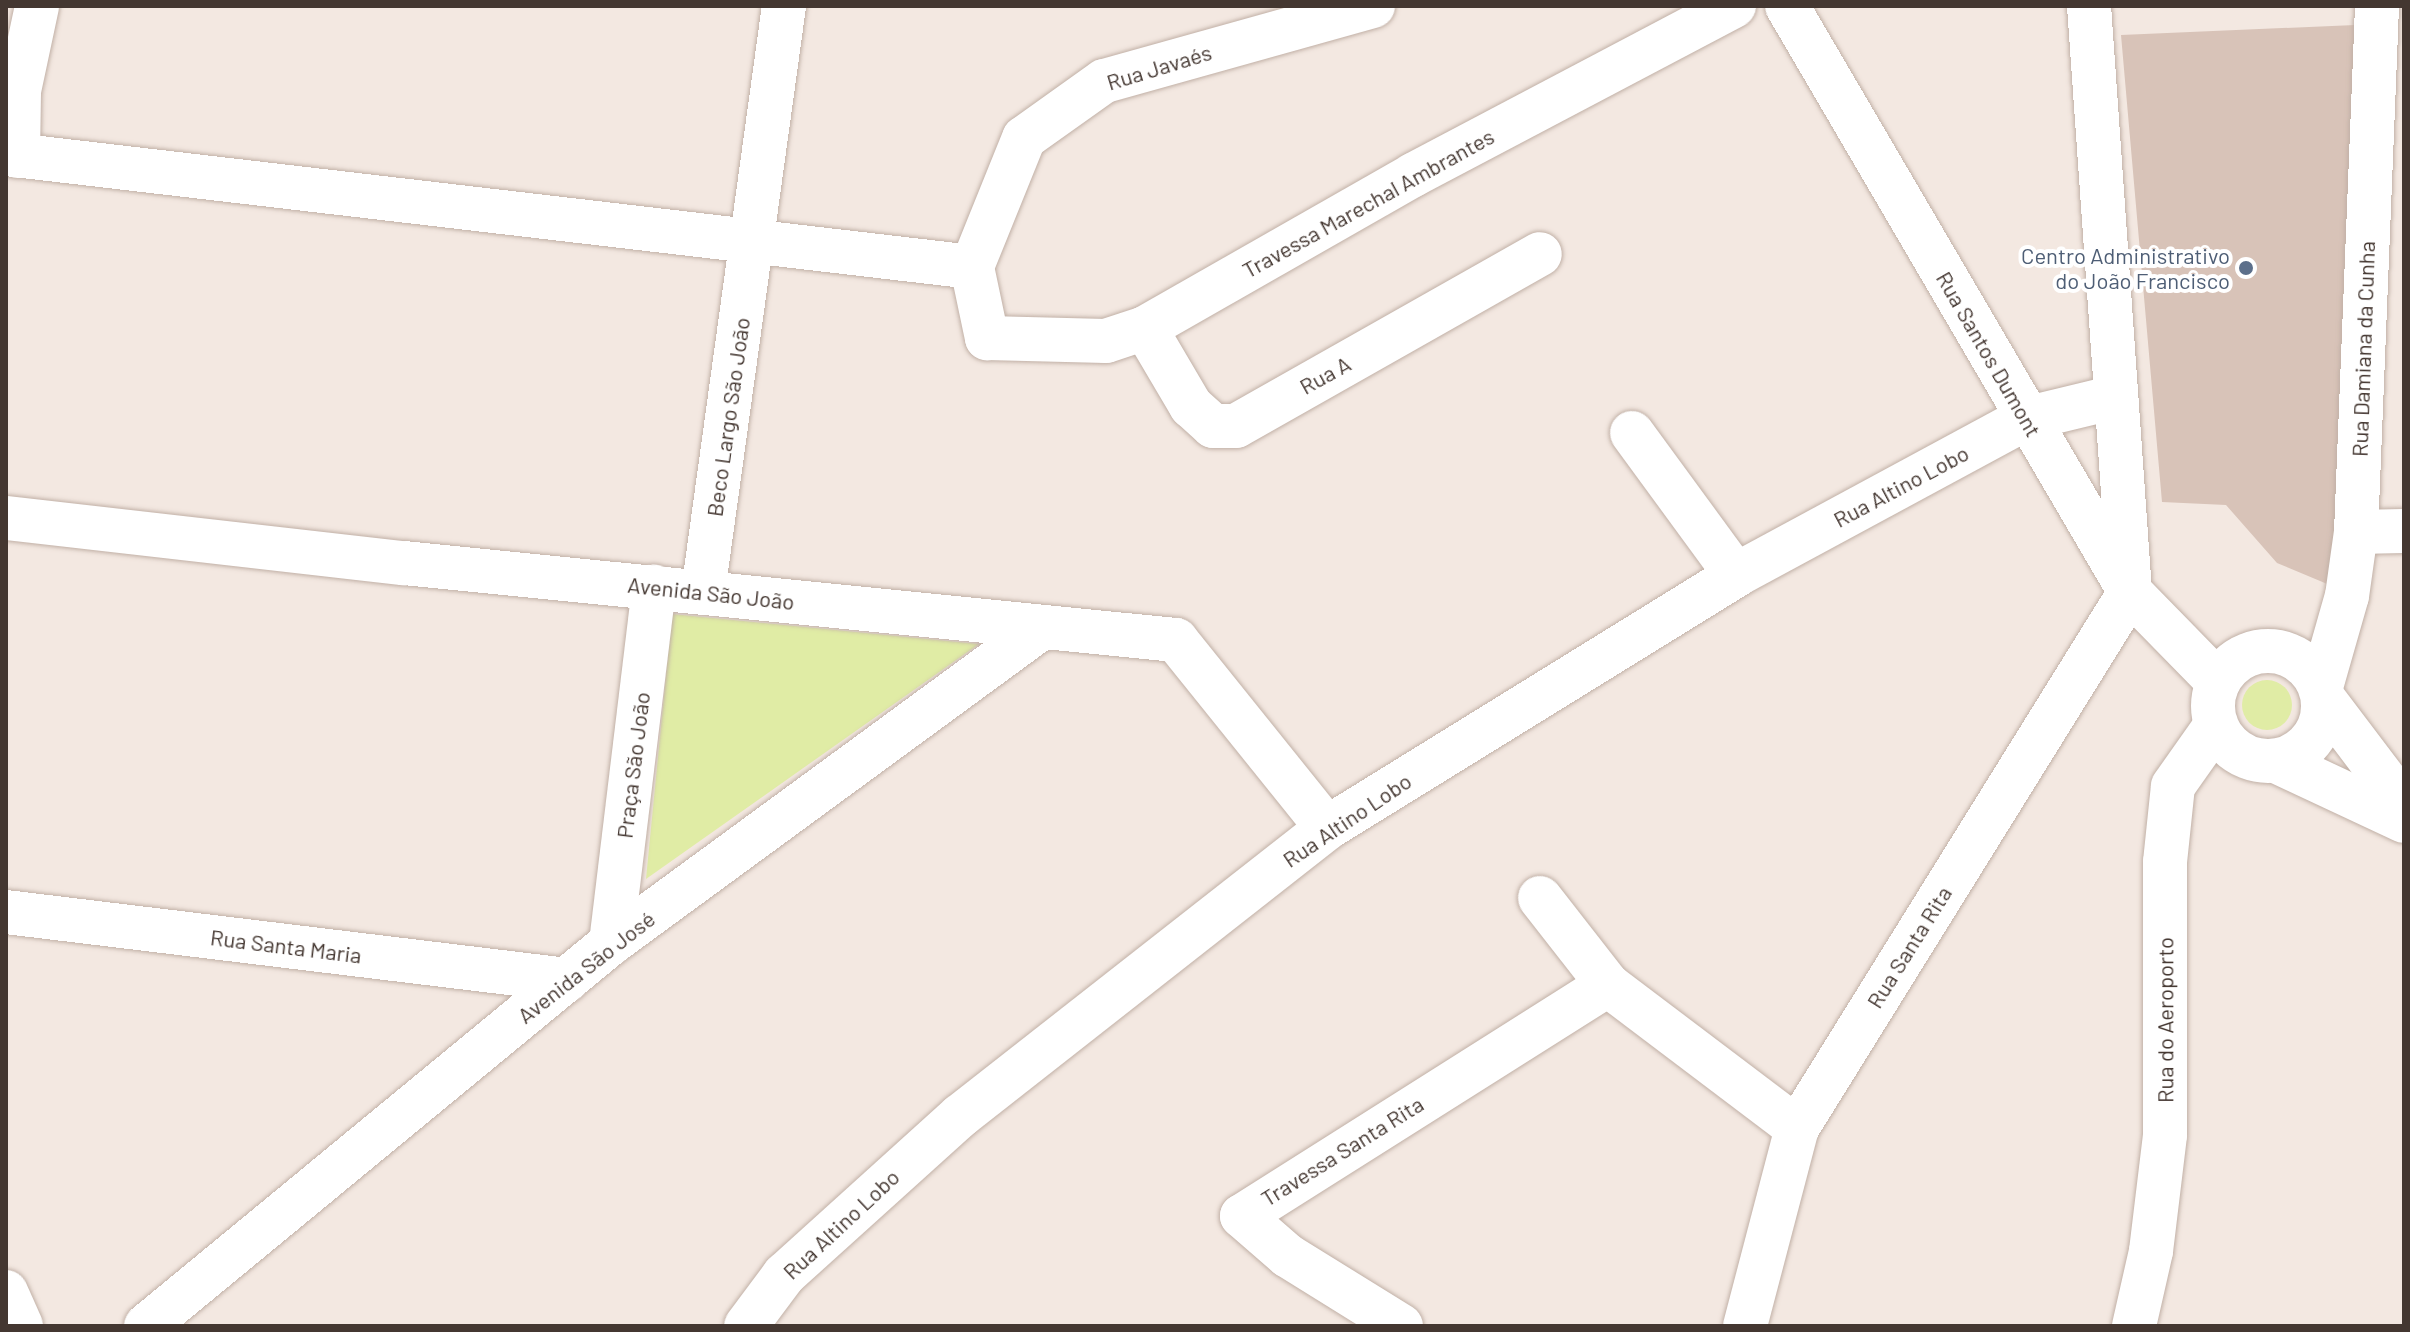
<!DOCTYPE html>
<meta charset="utf-8">
<style>
body{margin:0}
#map{position:relative;width:2410px;height:1332px;overflow:hidden;background:#f3e8e1;font-family:Barlow,sans-serif}
div>[style]{position:absolute}
[style*='--x']{left:calc(var(--x)*1px);top:calc(var(--y)*1px);width:calc(var(--w)*1px);rotate:calc(var(--a)*1deg)}
.green>*{inset:0;background:#e0eca5}
.round{border-radius:50%}
.building>*{inset:0;background:#d8c3b8}
.roads{filter:drop-shadow(0 0 2px #c1b0a6) drop-shadow(0 0 2px #c1b0a6)}
.minor>*{height:44px;margin:-22px;padding:0 22px;transform-origin:22px;border-radius:22px;background:#fff}
.minor>.ring{margin:-22px;padding:0;box-sizing:content-box;background:none;border:44px solid #fff;border-radius:50%}
.dots>*{width:22px;height:22px;translate:-50% -50%;box-sizing:border-box;border:4px solid #fff;border-radius:50%}
span{translate:-50% -50%;white-space:nowrap;text-align:center;line-height:1.15;-webkit-text-stroke:8px #fff;paint-order:stroke}
.street-label{font-size:22px;color:#443731}
.service-label{font-size:22px;color:#4e5e75}
.right{translate:-100% -50%;text-align:right}
.frame{position:absolute;inset:0;border:8px solid #443731;pointer-events:none}
</style>
<div id="map">
<div class="green">
<div style="clip-path:polygon(672px 614px,979px 644px,646px 879px)"></div>
<div class="round" style="left:2242px;top:680px;width:50px;height:50px"></div>
</div>
<div class="building">
<div style="clip-path:polygon(2355px 25px,2344px 591px,2277px 563px,2226px 505px,2162px 502px,2121px 35px)"></div>
</div>
<div class="roads">
<div class="minor">
<div style="--x:1373;--y:6;--w:279;--a:164.4"></div>
<div style="--x:1104;--y:81;--w:98;--a:144.5"></div>
<div style="--x:1024;--y:138;--w:139;--a:112"></div>
<div style="--x:972;--y:267;--w:73;--a:78.1"></div>
<div style="--x:987;--y:338;--w:119;--a:1.4"></div>
<div style="--x:1106;--y:341;--w:41;--a:-18.4"></div>
<div style="--x:1145;--y:328;--w:309;--a:-29.7"></div>
<div style="--x:1413;--y:175;--w:363;--a:-27.8"></div>
<div style="--x:1787;--y:6;--w:679;--a:59.66"></div>
<div style="--x:2130;--y:592;--w:126;--a:45.6"></div>
<div style="--x:6;--y:154;--w:973;--a:6.67"></div>
<div style="--x:18;--y:156;--w:65;--a:-89.1"></div>
<div style="--x:19;--y:91;--w:87;--a:-78"></div>
<div style="--x:1145;--y:328;--w:91;--a:59.5"></div>
<div style="--x:1191;--y:406;--w:30;--a:42"></div>
<div style="--x:1213;--y:426;--w:23;--a:0"></div>
<div style="--x:1236;--y:426;--w:349;--a:-29.5"></div>
<div style="--x:1632;--y:433;--w:176;--a:53.8"></div>
<div style="--x:6;--y:518;--w:401;--a:6.5"></div>
<div style="--x:404;--y:563;--w:776;--a:5.7"></div>
<div style="--x:1176;--y:640;--w:241;--a:51.2"></div>
<div style="--x:2356;--y:532;--w:48;--a:-1.2"></div>
<div style="--x:703;--y:592;--w:592;--a:-82.13"></div>
<div class="ring" style="left:2213px;top:651px;width:66px;height:66px"></div>
<div style="--x:2321;--y:687;--w:95;--a:-74.1"></div>
<div style="--x:2347;--y:596;--w:65;--a:-82"></div>
<div style="--x:2356;--y:532;--w:526;--a:-87.71"></div>
<div style="--x:2323;--y:698;--w:134;--a:52.9"></div>
<div style="--x:2276;--y:761;--w:141;--a:25.1"></div>
<div style="--x:1540;--y:898;--w:110;--a:52"></div>
<div style="--x:1608;--y:985;--w:237;--a:37.1"></div>
<div style="--x:6;--y:912;--w:565;--a:6.91"></div>
<div style="--x:611;--y:943;--w:359;--a:-83.1"></div>
<div style="--x:6;--y:1292;--w:37;--a:66"></div>
<div style="--x:146;--y:1326;--w:602;--a:-39.48"></div>
<div style="--x:611;--y:943;--w:533;--a:-36.22"></div>
<div style="--x:746;--y:1326;--w:64;--a:-53.3"></div>
<div style="--x:784;--y:1275;--w:237;--a:-42.1"></div>
<div style="--x:960;--y:1116;--w:467;--a:-38.1"></div>
<div style="--x:1327;--y:828;--w:481;--a:-31.7"></div>
<div style="--x:1736;--y:575;--w:328;--a:-28.4"></div>
<div style="--x:2025;--y:419;--w:93;--a:-13.7"></div>
<div style="--x:1401;--y:1326;--w:133;--a:-148.2"></div>
<div style="--x:1288;--y:1256;--w:61;--a:-139"></div>
<div style="--x:1242;--y:1216;--w:433;--a:-32.3"></div>
<div style="--x:1745;--y:1326;--w:205;--a:-75.3"></div>
<div style="--x:1797;--y:1128;--w:631;--a:-58.15"></div>
<div style="--x:2130;--y:592;--w:587;--a:-94"></div>
<div style="--x:2134;--y:1326;--w:77;--a:-77.2"></div>
<div style="--x:2151;--y:1251;--w:117;--a:-83.1"></div>
<div style="--x:2165;--y:1135;--w:273;--a:-90"></div>
<div style="--x:2165;--y:862;--w:76;--a:-84"></div>
<div style="--x:2173;--y:786;--w:75;--a:-54.8"></div>
</div>
</div>
<div class="dots">
<div style="left:2246px;top:268px;background:#5c6f8a"></div>
</div>
<div class="street-label">
<span style="left:1159px;top:67px;rotate:-17deg">Rua Javaés</span>
<span style="left:1368px;top:203px;rotate:-29deg">Travessa Marechal Ambrantes</span>
<span style="left:2363px;top:349px;rotate:-88deg">Rua Damiana da Cunha</span>
<span style="left:1989px;top:354px;rotate:60deg">Rua Santos Dumont</span>
<span style="left:1325px;top:375px;rotate:-29deg">Rua A</span>
<span style="left:728px;top:417px;rotate:-82deg">Beco Largo São João</span>
<span style="left:1901px;top:486px;rotate:-28deg">Rua Altino Lobo</span>
<span style="left:711px;top:593px;rotate:6deg">Avenida São João</span>
<span style="left:633px;top:765px;rotate:-83deg">Praça São João</span>
<span style="left:1347px;top:820px;rotate:-34deg">Rua Altino Lobo</span>
<span style="left:286px;top:946px;rotate:7deg">Rua Santa Maria</span>
<span style="left:1909px;top:947px;rotate:-58deg">Rua Santa Rita</span>
<span style="left:586px;top:967px;rotate:-38deg">Avenida São José</span>
<span style="left:2165px;top:1020px;rotate:-90deg">Rua do Aeroporto</span>
<span style="left:1342px;top:1151px;rotate:-32deg">Travessa Santa Rita</span>
<span style="left:841px;top:1224px;rotate:-43deg">Rua Altino Lobo</span>
</div>
<div class="service-label">
<span class="right" style="left:2230px;top:268px">Centro Administrativo<br>do João Francisco</span>
</div>
<div class="frame"></div>
</div>
